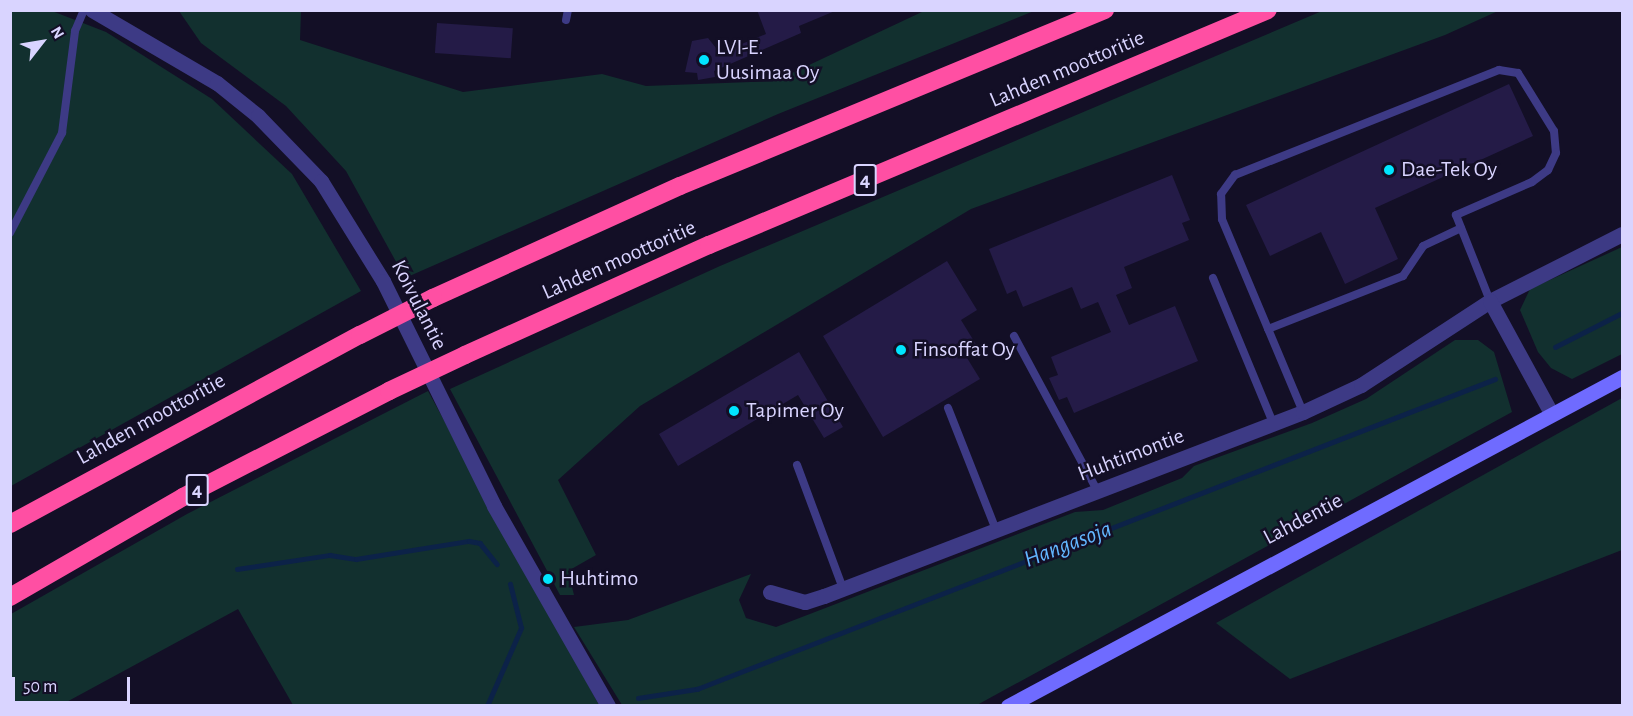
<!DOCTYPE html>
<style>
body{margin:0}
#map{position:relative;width:1633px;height:716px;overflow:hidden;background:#130f26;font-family:"Alegreya Sans",sans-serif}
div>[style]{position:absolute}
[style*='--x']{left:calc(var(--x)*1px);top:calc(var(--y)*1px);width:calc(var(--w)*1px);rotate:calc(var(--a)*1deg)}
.green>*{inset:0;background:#12302f}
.stream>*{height:4.5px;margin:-2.25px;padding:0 2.25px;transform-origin:2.25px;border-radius:2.25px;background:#0c2248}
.building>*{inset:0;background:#241b47;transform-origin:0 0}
.service>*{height:8px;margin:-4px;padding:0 4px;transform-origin:4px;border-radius:4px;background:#3d3a85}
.minor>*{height:15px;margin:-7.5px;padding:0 7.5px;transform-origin:7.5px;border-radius:7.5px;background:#3d3a85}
.tertiary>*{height:15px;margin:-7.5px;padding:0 7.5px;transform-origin:7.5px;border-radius:7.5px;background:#3d3a85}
.secondary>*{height:15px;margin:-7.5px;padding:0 7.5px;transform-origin:7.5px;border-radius:7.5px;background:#6f6bff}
.motorway>*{height:18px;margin:-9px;padding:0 9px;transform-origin:9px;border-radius:9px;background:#ff4fa3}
.motorway-bridge>*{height:18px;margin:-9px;padding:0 9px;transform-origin:9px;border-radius:9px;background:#ff4fa3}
.dots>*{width:16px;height:16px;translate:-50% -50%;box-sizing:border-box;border:3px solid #130f26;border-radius:50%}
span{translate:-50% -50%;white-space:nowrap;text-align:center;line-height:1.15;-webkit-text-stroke:5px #130f26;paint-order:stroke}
.shield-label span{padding:2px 4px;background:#130f26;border:2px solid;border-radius:4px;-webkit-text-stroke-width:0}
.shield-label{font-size:21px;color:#d9d4ff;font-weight:700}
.poi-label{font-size:22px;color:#d9d4ff}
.left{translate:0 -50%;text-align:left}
.street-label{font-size:22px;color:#d9d4ff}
.water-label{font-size:24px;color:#62b6ff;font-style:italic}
.frame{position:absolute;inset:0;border:12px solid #d9d4ff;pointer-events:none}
.north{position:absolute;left:12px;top:12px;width:60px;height:60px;-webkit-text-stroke:4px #130f26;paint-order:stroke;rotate:59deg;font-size:16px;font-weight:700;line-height:24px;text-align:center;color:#d9d4ff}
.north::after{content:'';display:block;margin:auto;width:21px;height:27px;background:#d9d4ff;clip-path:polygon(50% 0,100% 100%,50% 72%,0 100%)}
.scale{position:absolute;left:12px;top:677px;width:118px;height:27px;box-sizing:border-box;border:3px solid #d9d4ff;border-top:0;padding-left:8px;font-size:18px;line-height:21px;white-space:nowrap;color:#d9d4ff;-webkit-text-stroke:4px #130f26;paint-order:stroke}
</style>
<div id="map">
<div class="green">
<div style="clip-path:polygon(11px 11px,52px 11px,106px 32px,212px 99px,292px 174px,361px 291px,11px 486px)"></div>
<div style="clip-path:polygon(179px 11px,301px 11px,300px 40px,463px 92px,602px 74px,646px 86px,775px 81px,924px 11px,1034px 11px,778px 114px,405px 278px,346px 171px,286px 106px,201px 43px)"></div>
<div style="clip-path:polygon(1322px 11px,1498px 11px,1445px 35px,971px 209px,640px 406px,558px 480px,596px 555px,568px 571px,574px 595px,560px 595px,450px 389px,720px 266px)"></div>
<div style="clip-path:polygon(1622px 247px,1622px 354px,1572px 379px,1551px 368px,1538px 352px,1520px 310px,1530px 289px)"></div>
<div style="clip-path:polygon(1455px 340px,1478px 340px,1494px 352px,1512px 412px,977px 705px,622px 705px,574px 627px,628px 620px,751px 574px,739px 600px,746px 618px,776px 627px,1075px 512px,1103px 510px,1182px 478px,1194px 466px,1312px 423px,1366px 399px)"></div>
<div style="clip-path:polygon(428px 391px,599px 705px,293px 705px,238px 609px,61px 705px,11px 706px,11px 614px,187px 514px)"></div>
<div style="clip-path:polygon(1622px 398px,1622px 550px,1290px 679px,1216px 623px)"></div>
</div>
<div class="stream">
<div style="--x:1555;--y:347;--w:75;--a:-26.9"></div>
<div style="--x:237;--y:569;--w:94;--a:-8.6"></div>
<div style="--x:330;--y:555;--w:26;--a:9"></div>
<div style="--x:356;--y:559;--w:114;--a:-9.1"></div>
<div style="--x:469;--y:541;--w:11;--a:10"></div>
<div style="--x:480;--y:543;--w:27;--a:51"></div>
<div style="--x:638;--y:698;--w:60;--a:-8.7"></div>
<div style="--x:697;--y:689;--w:856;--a:-21.23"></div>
<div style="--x:487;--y:706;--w:85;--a:-66.4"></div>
<div style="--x:521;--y:628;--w:45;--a:-104"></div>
</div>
<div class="building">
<div style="clip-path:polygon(757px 10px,835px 11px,799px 26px,801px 33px,714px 71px,715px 77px,698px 80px,697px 73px,685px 72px,692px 41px,708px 38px,720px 53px,766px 34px)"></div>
<div style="left:437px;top:23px;width:76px;height:30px;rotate:4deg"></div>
<div style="clip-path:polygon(1509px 84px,1533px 136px,1375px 208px,1398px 259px,1345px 284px,1321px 232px,1270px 256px,1246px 205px)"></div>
<div style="clip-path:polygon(1172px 175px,1190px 220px,1182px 223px,1189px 240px,1124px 267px,1132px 288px,1116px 295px,1129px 325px,1175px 306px,1198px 361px,1074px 413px,1067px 397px,1059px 400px,1049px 378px,1058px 375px,1051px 357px,1111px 332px,1098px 302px,1081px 309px,1072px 287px,1023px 307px,1016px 290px,1007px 294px,989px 249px)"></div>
<div style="clip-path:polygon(947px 261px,977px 310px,961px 320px,977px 346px,964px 353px,980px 379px,883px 437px,823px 336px)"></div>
<div style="clip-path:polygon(799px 352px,843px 427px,824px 438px,798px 395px,678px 466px,659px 434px)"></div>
</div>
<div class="service">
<div style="--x:566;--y:20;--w:10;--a:-79"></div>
<div style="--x:10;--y:233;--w:113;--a:-62.5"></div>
<div style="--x:62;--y:133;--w:103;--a:-82.7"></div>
<div style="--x:75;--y:31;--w:23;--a:-67"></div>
<div style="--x:1213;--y:278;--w:157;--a:67.5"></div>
<div style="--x:1268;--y:329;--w:145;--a:-21.4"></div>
<div style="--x:1403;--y:276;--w:36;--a:-56"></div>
<div style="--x:1423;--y:246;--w:42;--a:-25.3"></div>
<div style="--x:1014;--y:336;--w:177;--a:61.7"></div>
<div style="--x:948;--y:408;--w:131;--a:68.5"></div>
<div style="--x:1303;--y:412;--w:209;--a:-112.8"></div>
<div style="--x:1222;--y:219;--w:25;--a:-92"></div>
<div style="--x:1221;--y:194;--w:24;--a:-54"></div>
<div style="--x:1235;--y:175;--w:284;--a:-21.7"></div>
<div style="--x:1499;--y:70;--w:19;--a:9"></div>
<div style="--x:1518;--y:73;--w:68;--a:58.2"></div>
<div style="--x:1554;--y:131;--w:22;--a:85"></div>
<div style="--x:1556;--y:153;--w:19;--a:115"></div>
<div style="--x:1548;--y:170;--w:20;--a:143"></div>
<div style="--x:1532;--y:182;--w:83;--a:156.5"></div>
<div style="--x:1456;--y:215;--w:92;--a:68.4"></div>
<div style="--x:797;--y:465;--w:132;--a:69.6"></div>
</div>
<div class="minor">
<div style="--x:1490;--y:301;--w:148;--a:-26.9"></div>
<div style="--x:770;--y:592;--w:36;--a:16"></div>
<div style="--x:805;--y:602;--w:20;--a:-18"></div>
<div style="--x:824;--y:596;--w:513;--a:-21.01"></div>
<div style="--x:1303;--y:412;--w:64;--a:-25"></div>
<div style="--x:1361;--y:385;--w:154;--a:-33.1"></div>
<div style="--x:1490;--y:301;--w:128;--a:61.4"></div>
</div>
<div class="tertiary">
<div style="--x:92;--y:10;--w:145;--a:30.3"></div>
<div style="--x:217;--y:83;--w:53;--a:38.8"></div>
<div style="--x:258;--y:116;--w:91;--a:45.9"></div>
<div style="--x:321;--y:181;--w:118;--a:58.2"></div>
<div style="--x:383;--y:281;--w:251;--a:63.7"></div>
<div style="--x:494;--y:506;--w:230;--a:60.3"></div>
</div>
<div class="secondary">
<div style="--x:1008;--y:706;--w:697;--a:-28.18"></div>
</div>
<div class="motorway">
<div style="--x:433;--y:298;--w:271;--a:-24.4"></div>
<div style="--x:680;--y:186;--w:460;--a:-22.5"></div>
<div style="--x:465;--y:355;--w:268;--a:-24.3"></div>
<div style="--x:709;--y:245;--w:606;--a:-22.8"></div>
<div style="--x:10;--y:524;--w:398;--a:-28.4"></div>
<div style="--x:10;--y:597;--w:200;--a:-30"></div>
<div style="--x:183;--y:497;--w:232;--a:-27.2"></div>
</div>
<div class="motorway-bridge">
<div style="--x:360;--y:335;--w:82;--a:-26.9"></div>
<div style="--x:389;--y:391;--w:84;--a:-25.3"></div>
</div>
<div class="dots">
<div style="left:704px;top:60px;background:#00e5ff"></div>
<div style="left:1389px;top:170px;background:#00e5ff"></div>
<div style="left:901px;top:350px;background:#00e5ff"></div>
<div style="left:734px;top:411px;background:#00e5ff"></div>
<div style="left:548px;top:579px;background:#00e5ff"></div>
</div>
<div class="shield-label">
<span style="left:865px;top:180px">4</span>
<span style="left:197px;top:490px">4</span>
</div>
<div class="poi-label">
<span class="left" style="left:716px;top:60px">LVI-E.<br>Uusimaa Oy</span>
<span class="left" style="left:1401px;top:170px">Dae-Tek Oy</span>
<span class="left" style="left:913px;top:350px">Finsoffat Oy</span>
<span class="left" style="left:746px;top:411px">Tapimer Oy</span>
<span class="left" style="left:560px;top:579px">Huhtimo</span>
</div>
<div class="street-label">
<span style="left:1067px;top:69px;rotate:-23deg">Lahden moottoritie</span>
<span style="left:619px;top:260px;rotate:-24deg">Lahden moottoritie</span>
<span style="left:419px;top:305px;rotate:63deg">Koivulantie</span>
<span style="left:151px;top:419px;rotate:-29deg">Lahden moottoritie</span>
<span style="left:1131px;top:455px;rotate:-21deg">Huhtimontie</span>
<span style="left:1303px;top:519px;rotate:-28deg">Lahdentie</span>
</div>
<div class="water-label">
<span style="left:1068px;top:545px;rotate:-21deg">Hangasoja</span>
</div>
<div class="frame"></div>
<div class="north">N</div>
<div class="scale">50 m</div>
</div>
